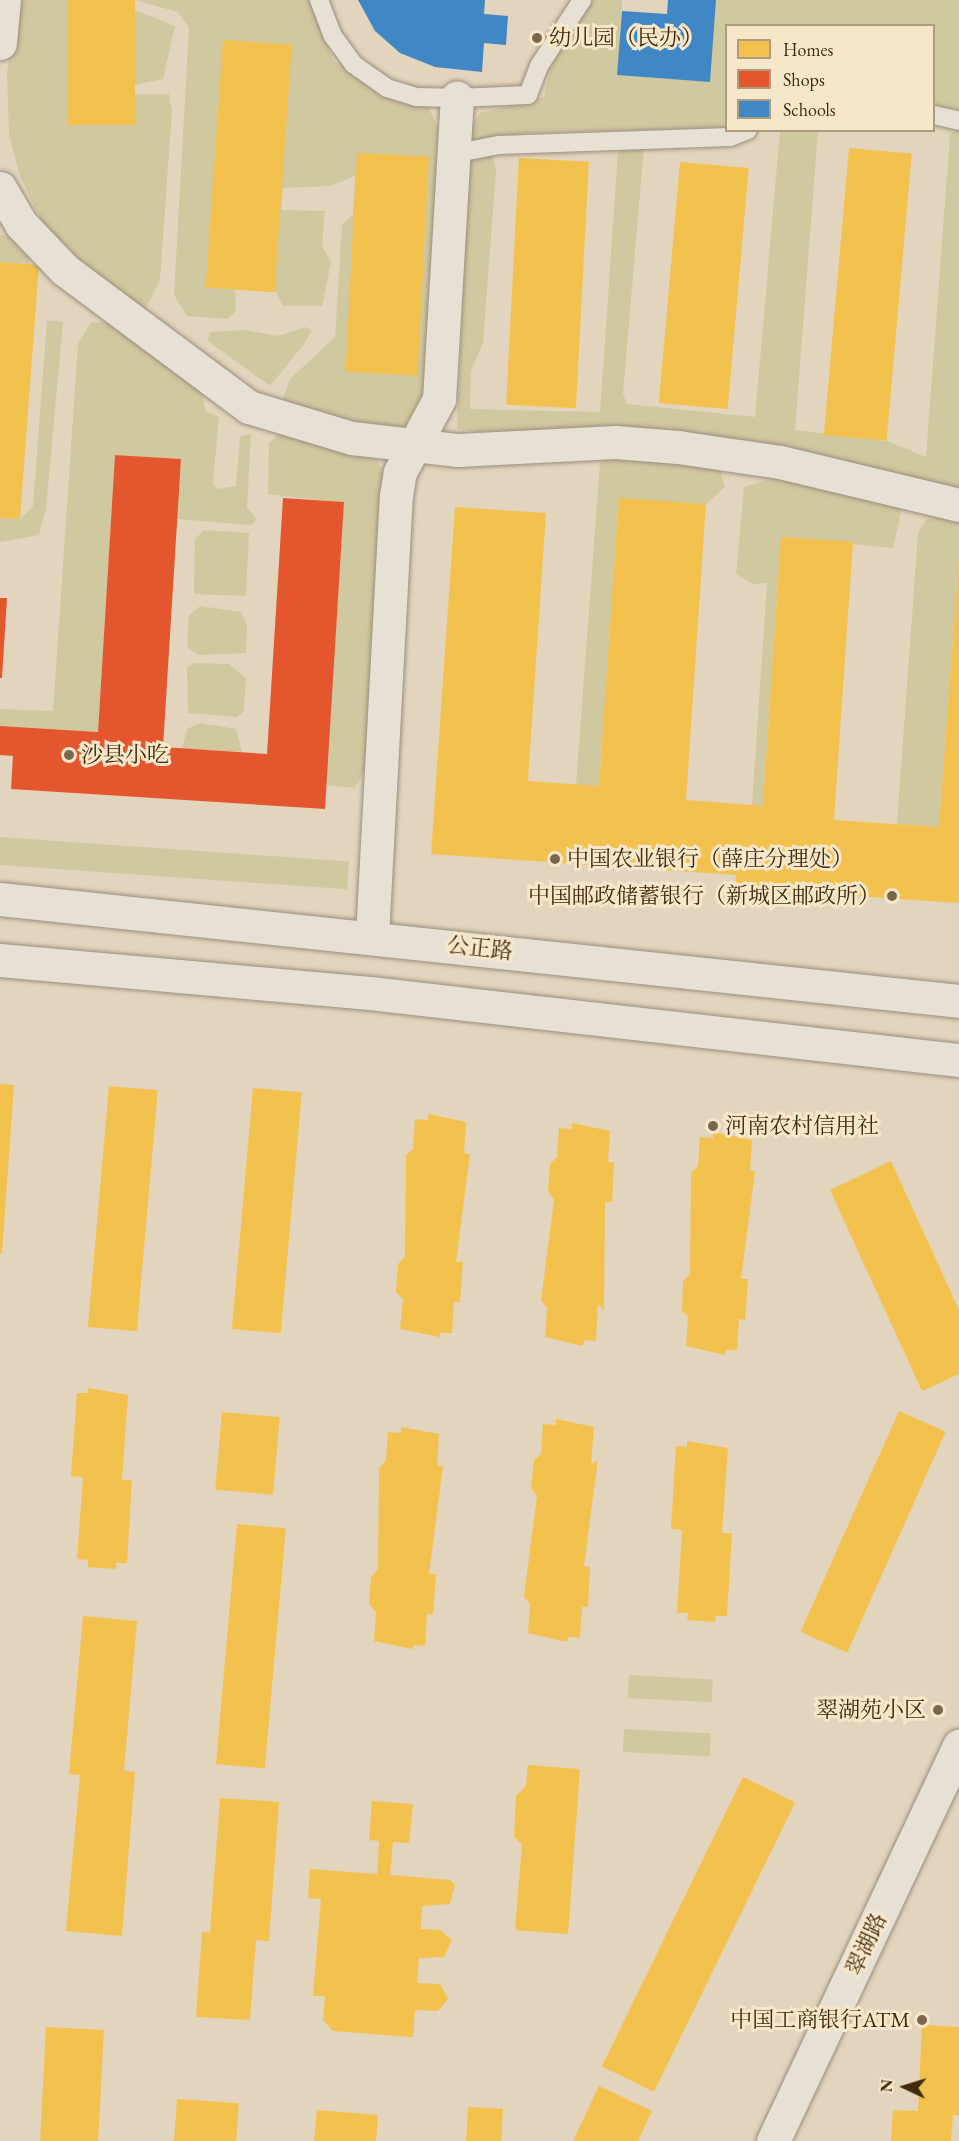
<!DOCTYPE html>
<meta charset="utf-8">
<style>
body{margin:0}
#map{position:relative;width:959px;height:2141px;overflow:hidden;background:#e3d5bd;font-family:"EB Garamond","Noto Serif SC",serif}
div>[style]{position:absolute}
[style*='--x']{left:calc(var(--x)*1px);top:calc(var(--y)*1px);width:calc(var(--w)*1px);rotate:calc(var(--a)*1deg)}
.green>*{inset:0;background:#d0c89f;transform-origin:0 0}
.homes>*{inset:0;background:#f2c14e;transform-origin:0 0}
.shops>*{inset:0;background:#e4572e}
.schools>*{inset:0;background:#3f88c5}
.roads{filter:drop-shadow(0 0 2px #998e7d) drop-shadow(0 0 2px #998e7d)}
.lane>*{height:18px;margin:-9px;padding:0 9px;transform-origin:9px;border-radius:9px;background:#e7e1d5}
.street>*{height:33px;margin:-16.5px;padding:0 16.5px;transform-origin:16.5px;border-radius:16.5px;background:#e7e1d5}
.secondary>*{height:33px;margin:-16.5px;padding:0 16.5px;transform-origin:16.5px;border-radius:16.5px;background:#e7e1d5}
.dots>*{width:16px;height:16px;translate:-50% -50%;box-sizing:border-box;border:3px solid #f7e7ca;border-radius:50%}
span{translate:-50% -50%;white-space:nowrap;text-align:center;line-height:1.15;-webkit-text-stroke:6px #f7e7ca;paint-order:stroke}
.poi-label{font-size:22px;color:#442a0d}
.left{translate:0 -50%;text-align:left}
.right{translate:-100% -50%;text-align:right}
.street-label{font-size:22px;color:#442a0d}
.legend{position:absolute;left:725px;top:24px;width:210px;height:108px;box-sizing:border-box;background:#f7e7ca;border:2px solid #af9b7e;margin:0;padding:8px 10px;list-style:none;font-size:18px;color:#442a0d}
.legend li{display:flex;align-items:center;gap:12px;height:30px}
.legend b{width:30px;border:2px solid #af9b7e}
.north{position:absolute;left:875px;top:2057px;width:60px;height:60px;-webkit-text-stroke:4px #f7e7ca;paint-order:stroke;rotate:274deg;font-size:16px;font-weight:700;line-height:24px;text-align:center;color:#442a0d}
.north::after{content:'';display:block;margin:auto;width:21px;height:27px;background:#442a0d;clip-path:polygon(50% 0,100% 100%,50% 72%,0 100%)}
</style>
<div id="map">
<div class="green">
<div style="clip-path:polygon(14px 0,309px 0,334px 61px,428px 107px,439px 128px,425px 392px,421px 410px,399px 435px,281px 405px,290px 379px,335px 337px,342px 224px,353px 215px,355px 176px,331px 186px,283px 188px,281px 210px,325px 211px,322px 246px,331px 262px,322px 306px,283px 306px,276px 292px,235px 289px,236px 310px,228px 319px,187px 316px,174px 295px,189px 28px,178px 12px,135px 0,135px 10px,175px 26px,163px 79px,130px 86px,130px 94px,169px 94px,172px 112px,160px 280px,145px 310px,50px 238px,20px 176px,9px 135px,7px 75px)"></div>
<div style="clip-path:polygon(589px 0,622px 0,618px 75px,709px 82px,716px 0,959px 0,959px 110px,934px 105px,934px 26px,726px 26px,726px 128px,528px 133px,473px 143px,469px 129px,480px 113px,544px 97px,553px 55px)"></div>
<div style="clip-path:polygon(959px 126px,959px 490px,457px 429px,468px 159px,491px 152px,496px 171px,483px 343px,471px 371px,470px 409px,600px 412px,618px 152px,644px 146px,623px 394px,627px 404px,755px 417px,780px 131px,818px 131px,795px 430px,887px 441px,926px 457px,950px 135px)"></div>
<div style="clip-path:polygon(0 235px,19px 236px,30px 251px,29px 264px,0 262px)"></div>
<div style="clip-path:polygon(47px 320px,63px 322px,46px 509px,39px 535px,0 542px,0 518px,20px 519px,33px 506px)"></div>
<div style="clip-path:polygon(91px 322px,110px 323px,201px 383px,205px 411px,219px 417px,213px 483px,217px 489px,236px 486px,240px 437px,251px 433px,247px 508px,257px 519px,251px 525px,177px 519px,181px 459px,115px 455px,98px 732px,0 726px,0 709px,53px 711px,78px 344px)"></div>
<div style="clip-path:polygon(305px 327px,312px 330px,304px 344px,270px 386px,208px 341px,210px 332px,245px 330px,278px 336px)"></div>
<div style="clip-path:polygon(282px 430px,371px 451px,384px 473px,369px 764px,355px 788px,326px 785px,344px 503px,268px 494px,269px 443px)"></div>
<div style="clip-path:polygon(615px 452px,718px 463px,725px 487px,706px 504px,619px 499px,599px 786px,576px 785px,600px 463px)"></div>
<div style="clip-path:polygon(780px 476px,898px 502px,901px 512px,893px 548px,781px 537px,763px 806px,752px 805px,767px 583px,753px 584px,736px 574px,744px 487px)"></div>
<div style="clip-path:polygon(941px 517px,959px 522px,959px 557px,939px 827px,897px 824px,918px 533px,926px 520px)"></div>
<div style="clip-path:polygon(203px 530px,249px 533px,246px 596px,194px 594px,195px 540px)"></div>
<div style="clip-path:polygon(200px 606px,241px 612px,247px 626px,246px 653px,199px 655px,187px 647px,189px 616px)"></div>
<div style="clip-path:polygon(194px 663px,229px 664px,246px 678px,244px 711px,237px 717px,188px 713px,187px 667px)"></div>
<div style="clip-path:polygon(200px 723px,236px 729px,242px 752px,182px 749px,187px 729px)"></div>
<div style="left:0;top:837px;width:350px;height:28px;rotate:4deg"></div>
<div style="left:629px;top:1675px;width:84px;height:23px;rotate:3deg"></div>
<div style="left:624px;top:1729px;width:87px;height:23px;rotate:3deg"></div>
</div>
<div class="homes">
<div style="left:68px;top:0;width:67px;height:125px"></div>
<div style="left:223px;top:40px;width:69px;height:248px;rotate:4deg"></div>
<div style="left:849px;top:148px;width:63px;height:288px;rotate:5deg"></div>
<div style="left:357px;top:153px;width:72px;height:219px;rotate:3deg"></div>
<div style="left:519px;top:158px;width:70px;height:247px;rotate:3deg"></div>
<div style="left:680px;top:162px;width:69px;height:242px;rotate:5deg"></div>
<div style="clip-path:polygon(0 262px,39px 265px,20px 519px,0 518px)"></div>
<div style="clip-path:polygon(619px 498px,706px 504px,686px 800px,763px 806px,781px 537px,853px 542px,834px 820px,939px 827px,959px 557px,959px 903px,735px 888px,736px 875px,431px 854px,455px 507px,546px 513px,528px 781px,599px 786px)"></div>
<div style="clip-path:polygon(0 1084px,14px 1085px,2px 1254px,0 1254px)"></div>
<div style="left:109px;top:1086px;width:49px;height:242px;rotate:5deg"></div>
<div style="left:253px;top:1088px;width:49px;height:242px;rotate:5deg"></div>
<div style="clip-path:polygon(428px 1114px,466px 1122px,464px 1153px,470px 1154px,456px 1262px,463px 1262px,460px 1302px,454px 1302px,452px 1333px,440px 1333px,440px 1337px,400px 1329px,403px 1299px,396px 1292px,398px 1264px,405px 1257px,406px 1155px,413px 1149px,415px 1119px,428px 1120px)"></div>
<div style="clip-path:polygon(572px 1123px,610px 1131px,608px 1162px,614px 1162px,612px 1202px,605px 1202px,604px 1311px,598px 1304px,596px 1341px,584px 1340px,583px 1346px,545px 1337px,547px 1308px,541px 1301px,554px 1200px,548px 1191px,550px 1164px,557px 1157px,559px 1128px,572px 1129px)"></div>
<div style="clip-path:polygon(713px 1132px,752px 1140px,750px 1171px,755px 1171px,741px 1279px,748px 1279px,745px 1320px,739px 1319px,737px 1350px,725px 1350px,725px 1355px,686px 1346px,688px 1317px,682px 1310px,683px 1281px,690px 1274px,691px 1173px,698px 1166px,700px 1137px,713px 1138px)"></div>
<div style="clip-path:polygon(891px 1161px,959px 1310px,959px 1374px,922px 1391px,830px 1190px)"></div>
<div style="clip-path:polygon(88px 1388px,128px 1395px,122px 1480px,132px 1480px,127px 1563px,116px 1563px,116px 1569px,88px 1567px,88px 1560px,77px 1559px,83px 1477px,71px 1476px,77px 1393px,87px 1393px)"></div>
<div style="left:899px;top:1411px;width:51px;height:242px;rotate:24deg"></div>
<div style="left:222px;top:1412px;width:58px;height:78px;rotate:5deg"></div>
<div style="clip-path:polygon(556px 1419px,594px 1427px,591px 1465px,598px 1459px,584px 1566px,590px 1567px,588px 1607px,582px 1607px,580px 1638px,568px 1637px,567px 1642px,528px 1633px,530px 1604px,524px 1597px,537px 1496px,531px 1488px,534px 1460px,541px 1454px,543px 1424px,556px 1425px)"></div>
<div style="clip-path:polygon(401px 1427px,439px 1434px,437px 1466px,443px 1466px,429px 1574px,436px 1574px,433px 1614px,427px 1614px,425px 1646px,413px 1645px,413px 1649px,374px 1641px,376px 1612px,369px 1604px,371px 1577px,378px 1569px,379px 1468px,386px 1461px,388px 1432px,401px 1433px)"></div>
<div style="clip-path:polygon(687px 1441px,728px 1448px,722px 1533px,732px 1533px,727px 1616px,716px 1616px,715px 1622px,687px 1620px,688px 1613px,677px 1613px,682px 1530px,671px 1529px,676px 1446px,687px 1447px)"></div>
<div style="left:237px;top:1524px;width:49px;height:241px;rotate:5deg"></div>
<div style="clip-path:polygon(83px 1616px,137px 1621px,124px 1771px,135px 1772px,122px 1936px,66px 1931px,80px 1775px,69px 1774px)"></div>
<div style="clip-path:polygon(528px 1765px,580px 1769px,568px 1934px,515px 1930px,522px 1844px,514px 1837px,516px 1796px,526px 1786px)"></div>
<div style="left:743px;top:1777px;width:58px;height:322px;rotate:26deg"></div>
<div style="clip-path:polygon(220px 1798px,279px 1802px,269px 1941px,256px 1940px,250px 2020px,196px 2017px,202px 1932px,210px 1933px)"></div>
<div style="clip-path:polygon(372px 1801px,413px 1804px,409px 1843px,393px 1842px,390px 1875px,450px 1880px,455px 1885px,450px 1904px,422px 1906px,421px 1929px,440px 1930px,452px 1940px,444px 1957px,419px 1958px,417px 1983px,440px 1984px,448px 1999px,438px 2011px,415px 2010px,413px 2037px,333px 2031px,323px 2020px,325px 1996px,313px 1996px,321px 1899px,308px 1898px,310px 1869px,377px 1874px,379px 1841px,369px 1840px)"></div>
<div style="clip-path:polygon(922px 2025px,959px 2027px,959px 2115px,953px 2115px,951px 2141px,891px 2141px,893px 2110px,918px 2111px)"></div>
<div style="left:46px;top:2027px;width:58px;height:114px;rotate:3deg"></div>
<div style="clip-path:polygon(599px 2086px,652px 2111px,638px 2141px,573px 2141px)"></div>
<div style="left:177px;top:2099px;width:62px;height:42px;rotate:4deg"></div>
<div style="left:468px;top:2107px;width:35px;height:34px;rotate:3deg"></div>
<div style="clip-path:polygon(317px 2110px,378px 2115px,376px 2141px,314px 2141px)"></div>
</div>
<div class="shops">
<div style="clip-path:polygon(115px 455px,181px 459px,163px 747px,267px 754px,283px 498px,344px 502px,325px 809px,11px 789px,13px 756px,0 755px,0 726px,98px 732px)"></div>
<div style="clip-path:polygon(0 598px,7px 598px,2px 678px,0 678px)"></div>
</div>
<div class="schools">
<div style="clip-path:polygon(358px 0,485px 0,484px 14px,508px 16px,506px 45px,484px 43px,482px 72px,435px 67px,400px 53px,375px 31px)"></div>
<div style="clip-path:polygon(668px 0,716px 0,710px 82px,617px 75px,622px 11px,667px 14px)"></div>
</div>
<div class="roads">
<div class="lane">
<div style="--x:319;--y:0;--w:39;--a:69"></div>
<div style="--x:333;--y:36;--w:34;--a:54"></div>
<div style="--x:353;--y:64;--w:42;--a:35.2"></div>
<div style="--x:387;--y:88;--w:31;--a:17"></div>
<div style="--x:417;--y:97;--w:40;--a:1.4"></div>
<div style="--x:457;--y:98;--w:71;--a:-2.4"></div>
<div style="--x:528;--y:95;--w:31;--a:-69"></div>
<div style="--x:539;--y:66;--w:79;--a:-56.9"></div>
<div style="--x:934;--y:115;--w:26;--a:13"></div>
<div style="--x:453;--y:154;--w:47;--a:-11.1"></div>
<div style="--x:499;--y:145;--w:231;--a:-2"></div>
<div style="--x:730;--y:137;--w:19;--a:-21"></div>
</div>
<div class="street">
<div style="--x:0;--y:43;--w:43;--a:-84.7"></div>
<div style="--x:0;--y:188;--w:42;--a:59.7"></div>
<div style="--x:21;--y:224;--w:64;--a:46.3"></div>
<div style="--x:65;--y:270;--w:229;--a:36.7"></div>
<div style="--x:249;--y:407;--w:108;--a:16.8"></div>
<div style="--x:352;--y:438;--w:107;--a:6.5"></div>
<div style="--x:458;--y:450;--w:157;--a:-2.9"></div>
<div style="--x:615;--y:442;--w:63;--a:4.5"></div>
<div style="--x:678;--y:447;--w:103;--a:8.4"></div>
<div style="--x:780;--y:462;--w:184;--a:13.5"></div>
<div style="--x:372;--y:936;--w:441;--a:-86.9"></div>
<div style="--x:396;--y:496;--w:24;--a:-81"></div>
<div style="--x:400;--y:472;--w:83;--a:-61.9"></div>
<div style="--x:439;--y:399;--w:302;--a:-86.6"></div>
</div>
<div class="secondary">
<div style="--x:0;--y:899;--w:964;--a:6.07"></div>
<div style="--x:0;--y:960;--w:371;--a:5.1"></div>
<div style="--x:370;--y:993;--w:593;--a:6.49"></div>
<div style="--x:773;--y:2141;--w:437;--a:-64.8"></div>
</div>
</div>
<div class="dots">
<div style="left:537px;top:38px;background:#7c664b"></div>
<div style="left:69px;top:755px;background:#7c664b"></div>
<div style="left:555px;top:859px;background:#7c664b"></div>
<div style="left:892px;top:896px;background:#7c664b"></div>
<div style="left:713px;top:1126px;background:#7c664b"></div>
<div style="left:938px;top:1710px;background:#7c664b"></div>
<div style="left:922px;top:2020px;background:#7c664b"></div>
</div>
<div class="poi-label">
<span class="left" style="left:549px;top:38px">幼儿园（民办）</span>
<span class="left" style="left:81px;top:755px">沙县小吃</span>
<span class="left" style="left:567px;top:859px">中国农业银行（薛庄分理处）</span>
<span class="right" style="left:880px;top:896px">中国邮政储蓄银行（新城区邮政所）</span>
<span class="left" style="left:725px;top:1126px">河南农村信用社</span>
<span class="right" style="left:926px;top:1710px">翠湖苑小区</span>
<span class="right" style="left:910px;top:2020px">中国工商银行ATM</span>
</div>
<div class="street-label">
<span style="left:480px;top:948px;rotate:6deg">公正路</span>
<span style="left:866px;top:1944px;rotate:-65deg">翠湖路</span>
</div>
<ul class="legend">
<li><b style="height:16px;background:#f2c14e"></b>Homes</li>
<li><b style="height:16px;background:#e4572e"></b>Shops</li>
<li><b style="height:16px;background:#3f88c5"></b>Schools</li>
</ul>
<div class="north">N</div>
</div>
